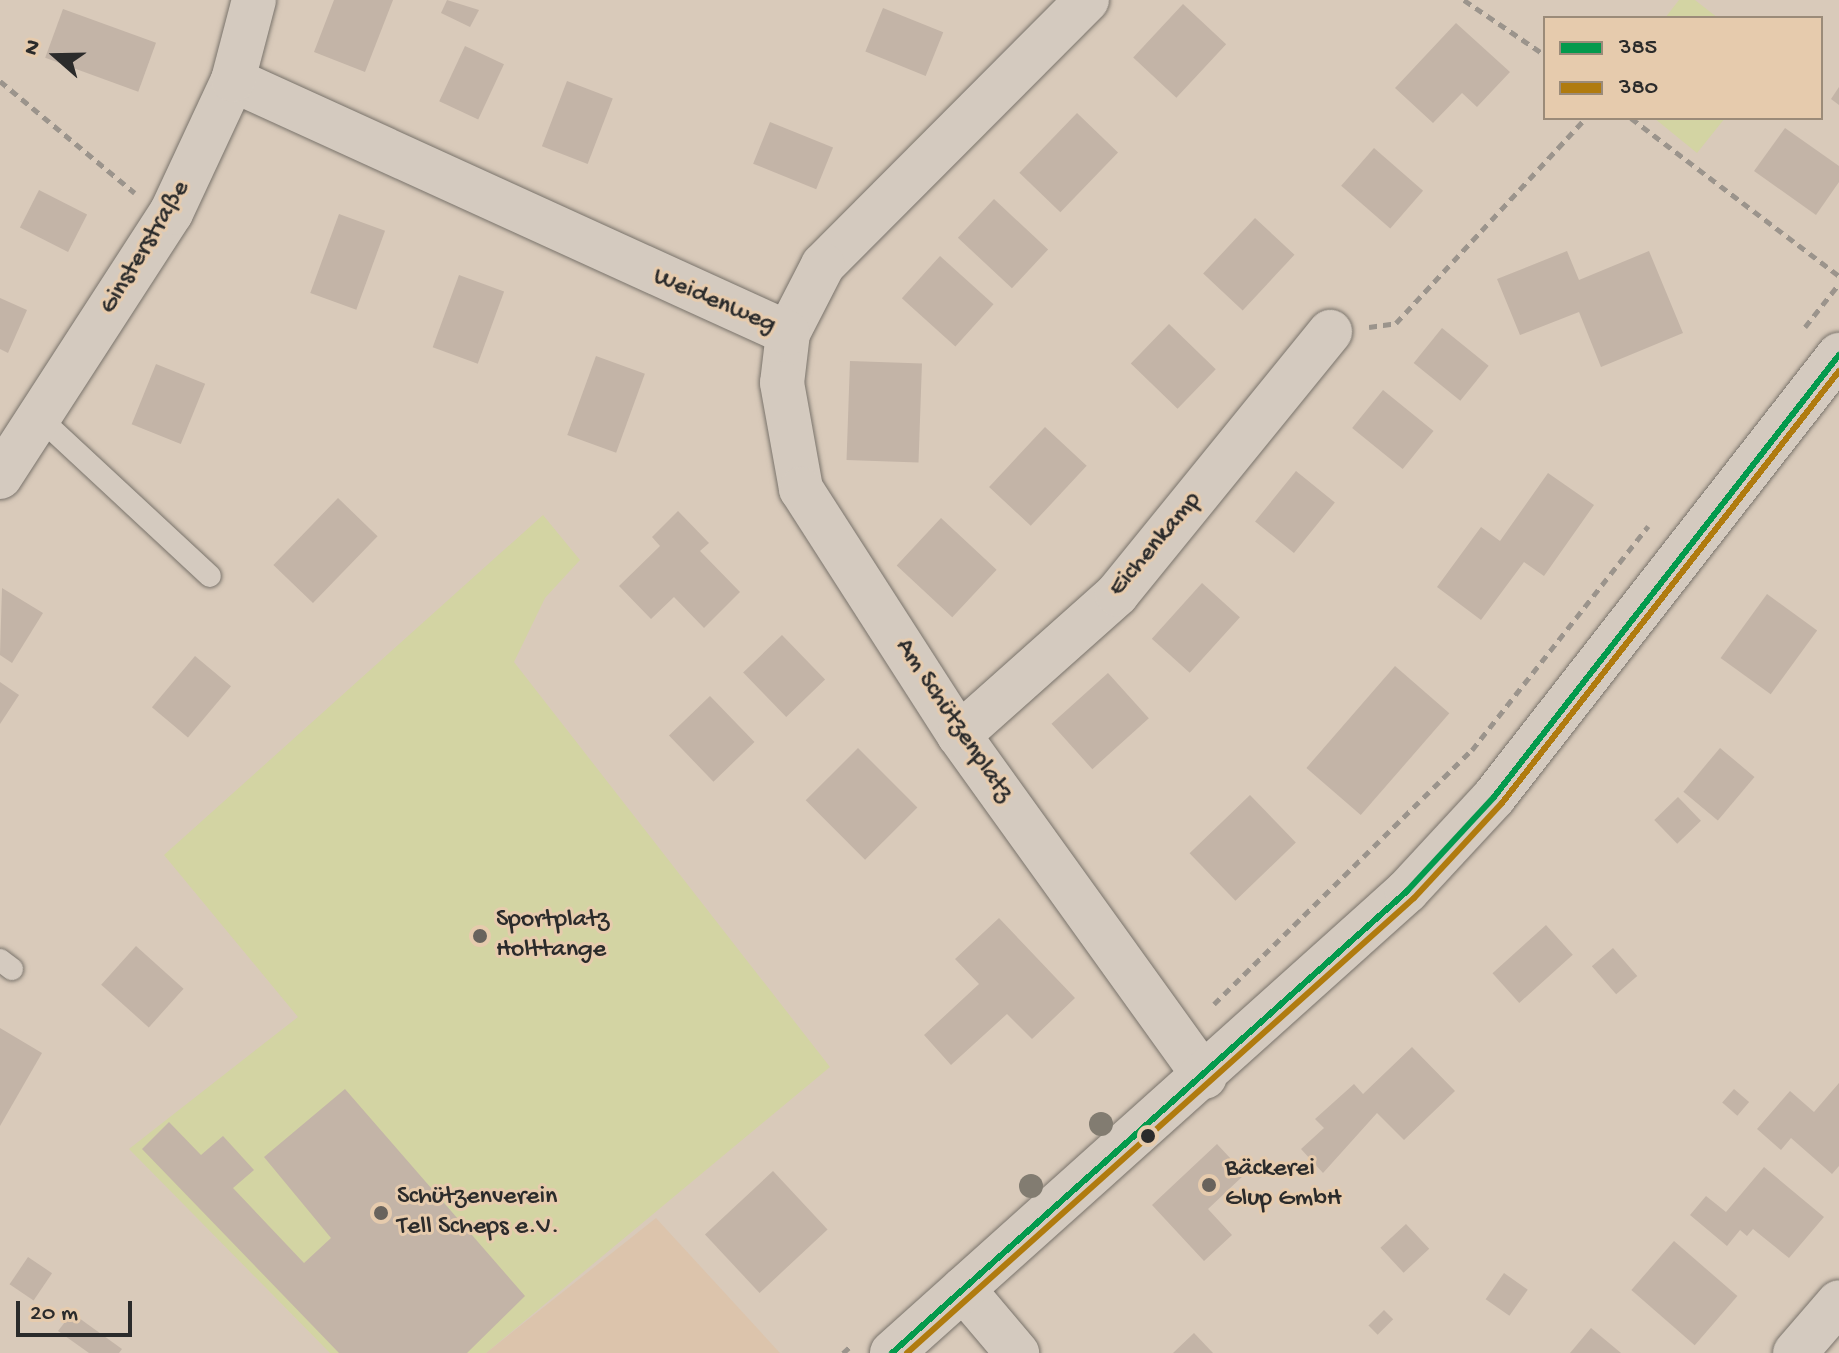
<!DOCTYPE html>
<meta charset="utf-8">
<style>
body{margin:0}
#map{position:relative;width:1839px;height:1353px;overflow:hidden;background:#d9caba;font-family:"Gochi Hand",sans-serif}
div>[style]{position:absolute}
[style*='--x']{left:calc(var(--x)*1px);top:calc(var(--y)*1px);width:calc(var(--w)*1px);rotate:calc(var(--a)*1deg)}
.built>*{inset:0;background:#dcc4ac}
.green>*{inset:0;background:#d3d4a3}
.building>*{inset:0;background:#c3b4a7;transform-origin:0 0}
.path>*{height:5px;margin-top:-2.5px;transform-origin:0;background:repeating-linear-gradient(90deg,#9b948c 0 8px,transparent 0 14px)}
.roads{filter:drop-shadow(0 0 2px #79736b) drop-shadow(0 0 2px #79736b)}
.service>*{height:22px;margin:-11px;padding:0 11px;transform-origin:11px;border-radius:11px;background:#d4cabf}
.minor>*{height:44px;margin:-22px;padding:0 22px;transform-origin:22px;border-radius:22px;background:#d4cabf}
.secondary>*{height:44px;margin:-22px;padding:0 22px;transform-origin:22px;border-radius:22px;background:#d4cabf}
.bus-1>*{height:6px;margin:-3px;padding:0 3px;transform-origin:3px;border-radius:3px;background:#049a4d}
.bus-2>*{height:6px;margin:-3px;padding:0 3px;transform-origin:3px;border-radius:3px;background:#b07b0f}
.trees>*{width:24px;height:24px;margin:-12px;border-radius:50%;background:#827c71}
.dots>*{width:22px;height:22px;translate:-50% -50%;box-sizing:border-box;border:4px solid #e6cbad;border-radius:50%}
span{translate:-50% -50%;white-space:nowrap;text-align:center;line-height:1.15;-webkit-text-stroke:6px #e6cbad;paint-order:stroke}
.street-label{font-size:26px;color:#2b2b2b}
.poi-label{font-size:26px;color:#2b2b2b}
.left{translate:0 -50%;text-align:left}
.legend{position:absolute;left:1543px;top:16px;width:280px;height:104px;box-sizing:border-box;background:#e6cbad;border:2px solid #9b8b79;margin:0;padding:10px 14px;list-style:none;font-size:24px;color:#2b2b2b}
.legend li{display:flex;align-items:center;gap:16px;height:40px}
.legend b{width:40px;border:2px solid #9b8b79}
.north{position:absolute;left:16px;top:16px;width:80px;height:80px;-webkit-text-stroke:6px #e6cbad;paint-order:stroke;rotate:290deg;font-size:22px;font-weight:700;line-height:32px;text-align:center;color:#2b2b2b}
.north::after{content:'';display:block;margin:auto;width:28px;height:36px;background:#2b2b2b;clip-path:polygon(50% 0,100% 100%,50% 72%,0 100%)}
.scale{position:absolute;left:16px;top:1301px;width:116px;height:36px;box-sizing:border-box;border:4px solid #2b2b2b;border-top:0;padding-left:10px;font-size:24px;line-height:28px;white-space:nowrap;color:#2b2b2b;-webkit-text-stroke:6px #e6cbad;paint-order:stroke}
</style>
<div id="map">
<div class="built">
<div style="clip-path:polygon(656px 1218px,780px 1353px,486px 1353px)"></div>
</div>
<div class="green">
<div style="clip-path:polygon(1679px 0,1695px 0,1718px 18px,1665px 18px)"></div>
<div style="clip-path:polygon(1654px 118px,1725px 118px,1697px 153px)"></div>
<div style="clip-path:polygon(543px 515px,580px 560px,545px 598px,514px 662px,830px 1067px,486px 1353px,330px 1353px,129px 1149px,298px 1017px,164px 855px)"></div>
</div>
<div class="building">
<div style="clip-path:polygon(334px 0,393px 0,365px 72px,314px 52px)"></div>
<div style="clip-path:polygon(447px 0,479px 10px,470px 27px,441px 13px)"></div>
<div style="left:1183px;top:4px;width:59px;height:73px;rotate:43deg"></div>
<div style="left:883px;top:8px;width:65px;height:47px;rotate:22deg"></div>
<div style="left:63px;top:9px;width:99px;height:52px;rotate:20deg"></div>
<div style="clip-path:polygon(1456px 23px,1510px 72px,1477px 107px,1462px 93px,1433px 123px,1395px 88px)"></div>
<div style="left:465px;top:46px;width:43px;height:61px;rotate:25deg"></div>
<div style="left:567px;top:81px;width:49px;height:70px;rotate:21deg"></div>
<div style="clip-path:polygon(1839px 87px,1839px 105px,1831px 99px)"></div>
<div style="left:1077px;top:113px;width:57px;height:83px;rotate:44deg"></div>
<div style="left:770px;top:122px;width:68px;height:45px;rotate:22deg"></div>
<div style="clip-path:polygon(1785px 128px,1839px 166px,1839px 182px,1816px 215px,1754px 171px)"></div>
<div style="left:1374px;top:148px;width:65px;height:50px;rotate:41deg"></div>
<div style="left:39px;top:190px;width:54px;height:42px;rotate:27deg"></div>
<div style="left:994px;top:199px;width:74px;height:53px;rotate:43deg"></div>
<div style="left:339px;top:214px;width:49px;height:84px;rotate:20deg"></div>
<div style="left:1255px;top:218px;width:54px;height:76px;rotate:43deg"></div>
<div style="clip-path:polygon(1567px 251px,1579px 280px,1649px 251px,1683px 333px,1601px 367px,1579px 312px,1520px 335px,1497px 279px)"></div>
<div style="left:940px;top:256px;width:72px;height:57px;rotate:42deg"></div>
<div style="left:459px;top:275px;width:48px;height:77px;rotate:20deg"></div>
<div style="clip-path:polygon(0 298px,27px 310px,8px 353px,0 349px)"></div>
<div style="left:1169px;top:324px;width:65px;height:55px;rotate:44deg"></div>
<div style="left:1442px;top:328px;width:60px;height:45px;rotate:39deg"></div>
<div style="left:596px;top:356px;width:52px;height:84px;rotate:20deg"></div>
<div style="left:850px;top:361px;width:72px;height:99px;rotate:2deg"></div>
<div style="left:156px;top:364px;width:53px;height:65px;rotate:22deg"></div>
<div style="left:1383px;top:390px;width:65px;height:49px;rotate:39deg"></div>
<div style="left:1045px;top:427px;width:57px;height:82px;rotate:43deg"></div>
<div style="left:1296px;top:471px;width:50px;height:65px;rotate:39deg"></div>
<div style="clip-path:polygon(1548px 473px,1594px 505px,1544px 576px,1524px 562px,1481px 620px,1437px 587px,1481px 527px,1500px 541px)"></div>
<div style="left:338px;top:498px;width:55px;height:93px;rotate:44deg"></div>
<div style="clip-path:polygon(678px 511px,709px 543px,700px 551px,740px 592px,704px 628px,674px 597px,651px 619px,619px 586px,660px 546px,652px 537px)"></div>
<div style="left:941px;top:518px;width:76px;height:65px;rotate:43deg"></div>
<div style="left:1202px;top:583px;width:51px;height:75px;rotate:42deg"></div>
<div style="clip-path:polygon(2px 588px,43px 613px,12px 663px,0 655px)"></div>
<div style="left:1767px;top:594px;width:62px;height:79px;rotate:36deg"></div>
<div style="left:782px;top:635px;width:62px;height:54px;rotate:46deg"></div>
<div style="left:195px;top:656px;width:47px;height:67px;rotate:40deg"></div>
<div style="left:1395px;top:666px;width:72px;height:135px;rotate:41deg"></div>
<div style="left:1108px;top:673px;width:61px;height:76px;rotate:48deg"></div>
<div style="clip-path:polygon(0 682px,19px 695px,0 724px)"></div>
<div style="left:710px;top:696px;width:64px;height:57px;rotate:46deg"></div>
<div style="left:858px;top:748px;width:84px;height:74px;rotate:45deg"></div>
<div style="left:1720px;top:748px;width:45px;height:57px;rotate:40deg"></div>
<div style="left:1250px;top:795px;width:66px;height:84px;rotate:46deg"></div>
<div style="left:1678px;top:797px;width:33px;height:33px;rotate:46deg"></div>
<div style="clip-path:polygon(999px 918px,1075px 998px,1032px 1039px,1007px 1014px,951px 1065px,924px 1035px,979px 984px,955px 959px)"></div>
<div style="left:1546px;top:925px;width:40px;height:72px;rotate:48deg"></div>
<div style="left:136px;top:946px;width:64px;height:52px;rotate:42deg"></div>
<div style="left:1613px;top:948px;width:37px;height:28px;rotate:49deg"></div>
<div style="clip-path:polygon(0 1028px,42px 1053px,0 1126px)"></div>
<div style="clip-path:polygon(1412px 1047px,1455px 1091px,1404px 1140px,1377px 1113px,1323px 1173px,1301px 1149px,1324px 1128px,1315px 1119px,1354px 1084px,1363px 1094px)"></div>
<div style="clip-path:polygon(1839px 1083px,1839px 1166px,1832px 1174px,1791px 1138px,1781px 1150px,1757px 1129px,1790px 1091px,1814px 1112px)"></div>
<div style="clip-path:polygon(345px 1089px,525px 1296px,467px 1353px,339px 1353px,142px 1149px,169px 1122px,201px 1155px,223px 1136px,254px 1170px,233px 1188px,304px 1263px,331px 1238px,264px 1157px)"></div>
<div style="left:1734px;top:1089px;width:20px;height:18px;rotate:41deg"></div>
<div style="clip-path:polygon(1217px 1144px,1245px 1174px,1208px 1209px,1232px 1235px,1204px 1261px,1152px 1205px)"></div>
<div style="clip-path:polygon(1764px 1167px,1824px 1217px,1789px 1258px,1753px 1229px,1747px 1236px,1740px 1230px,1727px 1246px,1690px 1215px,1706px 1196px,1726px 1212px)"></div>
<div style="left:773px;top:1171px;width:80px;height:93px;rotate:47deg"></div>
<div style="left:1406px;top:1224px;width:34px;height:35px;rotate:47deg"></div>
<div style="left:1674px;top:1241px;width:84px;height:65px;rotate:41deg"></div>
<div style="left:28px;top:1257px;width:29px;height:33px;rotate:34deg"></div>
<div style="left:1504px;top:1273px;width:29px;height:32px;rotate:35deg"></div>
<div style="left:1384px;top:1310px;width:13px;height:22px;rotate:45deg"></div>
<div style="clip-path:polygon(72px 1313px,122px 1349px,119px 1353px,89px 1353px,58px 1331px)"></div>
<div style="clip-path:polygon(1591px 1328px,1621px 1353px,1570px 1353px)"></div>
<div style="clip-path:polygon(1194px 1333px,1213px 1353px,1173px 1353px)"></div>
</div>
<div class="path">
<div style="--x:1464;--y:0;--w:98;--a:34.2"></div>
<div style="--x:0;--y:81;--w:175;--a:39.7"></div>
<div style="--x:1631;--y:118;--w:261;--a:37.2"></div>
<div style="--x:1369;--y:327;--w:27;--a:-8"></div>
<div style="--x:1396;--y:323;--w:280;--a:-47.2"></div>
<div style="--x:1805;--y:327;--w:55;--a:-51.7"></div>
<div style="--x:1214;--y:1004;--w:362;--a:-44.6"></div>
<div style="--x:1472;--y:750;--w:285;--a:-51.8"></div>
<div style="--x:843;--y:1353;--w:12;--a:-42"></div>
</div>
<div class="roads">
<div class="service">
<div style="--x:42;--y:420;--w:229;--a:42.9"></div>
<div style="--x:0;--y:960;--w:15;--a:37"></div>
</div>
<div class="minor">
<div style="--x:1087;--y:0;--w:374;--a:134.9"></div>
<div style="--x:823;--y:265;--w:76;--a:117.2"></div>
<div style="--x:788;--y:333;--w:50;--a:96.8"></div>
<div style="--x:782;--y:383;--w:108;--a:79.8"></div>
<div style="--x:801;--y:489;--w:292;--a:57.3"></div>
<div style="--x:959;--y:735;--w:421;--a:54.3"></div>
<div style="--x:233;--y:80;--w:610;--a:24.51"></div>
<div style="--x:0;--y:477;--w:315;--a:-57.1"></div>
<div style="--x:171;--y:213;--w:147;--a:-65"></div>
<div style="--x:233;--y:80;--w:83;--a:-75.3"></div>
<div style="--x:959;--y:735;--w:212;--a:-41.7"></div>
<div style="--x:1117;--y:594;--w:338;--a:-50.9"></div>
<div style="--x:963;--y:1289;--w:84;--a:49.8"></div>
<div style="--x:1795;--y:1353;--w:67;--a:-49.2"></div>
</div>
<div class="secondary">
<div style="--x:892;--y:1353;--w:692;--a:-41.89"></div>
<div style="--x:1407;--y:891;--w:128;--a:-47.2"></div>
<div style="--x:1494;--y:797;--w:561;--a:-52.03"></div>
</div>
</div>
<div class="bus-1">
<div style="--x:892;--y:1353;--w:692;--a:-41.89"></div>
<div style="--x:1407;--y:891;--w:128;--a:-47.2"></div>
<div style="--x:1494;--y:797;--w:561;--a:-52.03"></div>
</div>
<div class="bus-2">
<div style="--x:907;--y:1353;--w:681;--a:-41.91"></div>
<div style="--x:1414;--y:898;--w:129;--a:-47.2"></div>
<div style="--x:1502;--y:803;--w:548;--a:-52.04"></div>
</div>
<div class="trees">
<div style="left:1101px;top:1124px"></div>
<div style="left:1031px;top:1186px"></div>
</div>
<div class="dots">
<div style="left:480px;top:936px;background:#68635d"></div>
<div style="left:1148px;top:1136px;background:#2b2b2b"></div>
<div style="left:1209px;top:1185px;background:#68635d"></div>
<div style="left:381px;top:1213px;background:#68635d"></div>
</div>
<div class="street-label">
<span style="left:146px;top:248px;rotate:-59deg">Ginsterstraße</span>
<span style="left:714px;top:302px;rotate:23deg">Weidenweg</span>
<span style="left:1156px;top:545px;rotate:-50deg">Eichenkamp</span>
<span style="left:953px;top:721px;rotate:56deg">Am Schützenplatz</span>
</div>
<div class="poi-label">
<span class="left" style="left:496px;top:936px">Sportplatz<br>Holttange</span>
<span class="left" style="left:1225px;top:1185px">Bäckerei<br>Glup GmbH</span>
<span class="left" style="left:397px;top:1213px">Schützenverein<br>Tell Scheps e.V.</span>
</div>
<ul class="legend">
<li><b style="height:10px;background:#049a4d"></b>385</li>
<li><b style="height:10px;background:#b07b0f"></b>380</li>
</ul>
<div class="north">N</div>
<div class="scale">20 m</div>
</div>
